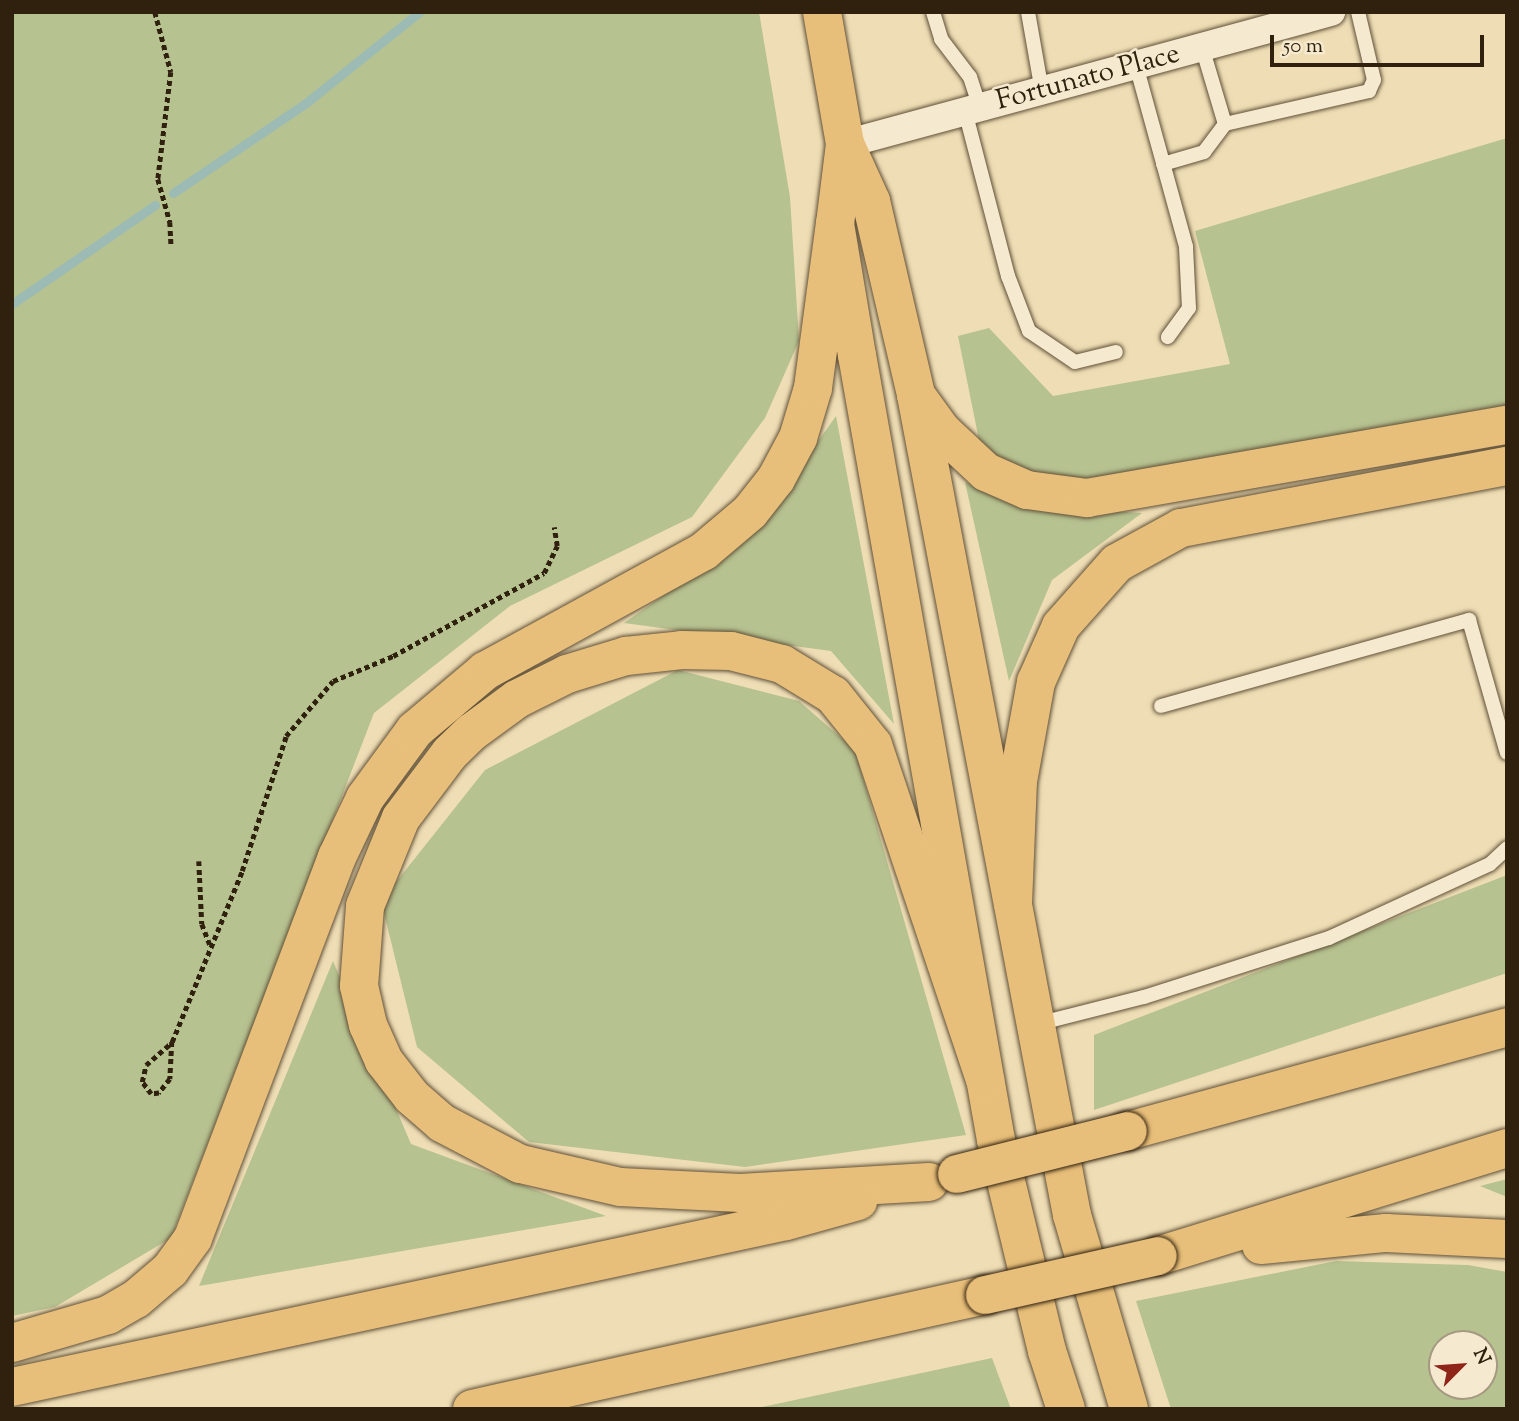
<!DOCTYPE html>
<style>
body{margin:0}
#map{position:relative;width:1519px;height:1421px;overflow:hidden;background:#efdeb5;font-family:"Sorts Mill Goudy",serif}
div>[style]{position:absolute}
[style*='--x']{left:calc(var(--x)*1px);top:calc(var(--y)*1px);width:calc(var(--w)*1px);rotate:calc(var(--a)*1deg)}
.green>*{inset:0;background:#b6c290}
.stream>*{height:9px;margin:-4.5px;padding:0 4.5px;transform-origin:4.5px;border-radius:4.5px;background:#9cbbb5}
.path>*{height:4.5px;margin-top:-2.25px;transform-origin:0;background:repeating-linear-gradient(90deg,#30200e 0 5px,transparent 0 8.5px)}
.roads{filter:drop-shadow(0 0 2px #605038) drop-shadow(0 0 2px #605038)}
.service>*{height:14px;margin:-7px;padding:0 7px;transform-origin:7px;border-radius:7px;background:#f5eacf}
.minor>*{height:28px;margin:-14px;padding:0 14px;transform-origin:14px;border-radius:14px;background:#f5eacf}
.trunk>*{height:38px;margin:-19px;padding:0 19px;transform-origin:19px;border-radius:19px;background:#e8bf7a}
.motorway>*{height:38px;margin:-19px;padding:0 19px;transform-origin:19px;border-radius:19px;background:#e8bf7a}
.bridges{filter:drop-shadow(0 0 2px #30200e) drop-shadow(0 0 2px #30200e)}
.motorway-bridge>*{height:38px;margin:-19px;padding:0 19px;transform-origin:19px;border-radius:19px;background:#e8bf7a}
span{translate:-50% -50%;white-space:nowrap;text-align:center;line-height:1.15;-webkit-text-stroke:5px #f5eacf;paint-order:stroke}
.street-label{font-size:28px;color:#30200e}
.frame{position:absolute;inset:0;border:14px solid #30200e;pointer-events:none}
.north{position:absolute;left:1428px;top:1330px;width:70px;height:70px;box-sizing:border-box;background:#f5eacf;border:2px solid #a69982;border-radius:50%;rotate:65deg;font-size:19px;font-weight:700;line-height:28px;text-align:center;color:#30200e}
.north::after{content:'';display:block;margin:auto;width:24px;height:32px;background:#8f2418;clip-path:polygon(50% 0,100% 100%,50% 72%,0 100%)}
.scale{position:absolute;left:1270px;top:35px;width:214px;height:32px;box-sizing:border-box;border:4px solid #30200e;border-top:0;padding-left:9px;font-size:21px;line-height:24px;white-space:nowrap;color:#30200e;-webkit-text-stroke:5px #f5eacf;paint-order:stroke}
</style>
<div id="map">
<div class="green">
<div style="clip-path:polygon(12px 12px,759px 12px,790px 197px,799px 341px,765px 418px,692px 517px,510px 606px,374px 713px,171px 1238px,55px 1307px,12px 1316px)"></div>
<div style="clip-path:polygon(1507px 138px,1507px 430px,1065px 490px,981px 450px,958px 336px,989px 328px,1053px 396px,1230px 364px,1195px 231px)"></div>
<div style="clip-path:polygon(836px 416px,894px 724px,831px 651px,624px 623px,753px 533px)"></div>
<div style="clip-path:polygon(965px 482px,1019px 506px,1142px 513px,1052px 580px,1009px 681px)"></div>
<div style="clip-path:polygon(678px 670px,799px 701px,855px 750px,966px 1135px,745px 1167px,529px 1142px,417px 1047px,381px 901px,485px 770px)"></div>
<div style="clip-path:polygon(1507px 875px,1507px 973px,1094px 1110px,1094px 1035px)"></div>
<div style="clip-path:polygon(333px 961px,411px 1144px,606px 1216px,199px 1286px)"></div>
<div style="clip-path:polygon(1507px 1179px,1507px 1197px,1480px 1186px)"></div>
<div style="clip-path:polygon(evenodd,1336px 1261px,1468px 1265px,1507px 1272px,1507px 1409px,1171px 1409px,1136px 1301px,1336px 1261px,1442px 1344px,1484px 1344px,1484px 1386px,1442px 1386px,1442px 1344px)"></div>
<div style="clip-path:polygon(992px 1358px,1011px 1409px,752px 1409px)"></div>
</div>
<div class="stream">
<div style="--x:173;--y:193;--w:161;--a:-34.1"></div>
<div style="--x:306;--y:103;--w:145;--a:-38.8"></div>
<div style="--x:12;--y:304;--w:174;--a:-34.7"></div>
</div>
<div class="path">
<div style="--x:155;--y:12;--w:62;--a:75.1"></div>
<div style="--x:171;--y:72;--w:108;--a:96.9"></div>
<div style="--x:158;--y:179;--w:45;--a:74.4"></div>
<div style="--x:170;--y:222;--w:22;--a:87"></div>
<div style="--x:199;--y:861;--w:63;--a:87.3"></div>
<div style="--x:202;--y:924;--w:22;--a:69"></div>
<div style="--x:172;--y:1042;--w:37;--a:93"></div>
<div style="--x:170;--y:1079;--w:18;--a:128"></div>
<div style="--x:159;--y:1093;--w:8;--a:173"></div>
<div style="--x:151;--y:1094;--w:15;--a:-127"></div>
<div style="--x:142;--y:1082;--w:17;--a:-77"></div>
<div style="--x:146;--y:1065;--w:35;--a:-41"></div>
<div style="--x:172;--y:1042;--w:185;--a:-67.7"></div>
<div style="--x:242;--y:871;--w:142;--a:-71.9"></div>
<div style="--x:286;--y:736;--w:72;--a:-49.5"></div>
<div style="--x:333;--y:681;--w:65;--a:-22.6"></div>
<div style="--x:393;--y:656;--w:172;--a:-28.8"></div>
<div style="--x:544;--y:573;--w:30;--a:-64"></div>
<div style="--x:557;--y:546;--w:19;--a:-99"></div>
</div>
<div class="roads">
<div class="service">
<div style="--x:933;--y:12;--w:28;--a:73"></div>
<div style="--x:941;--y:39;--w:48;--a:52.7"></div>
<div style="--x:970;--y:77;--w:33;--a:72"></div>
<div style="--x:1028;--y:12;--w:80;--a:80"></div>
<div style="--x:1202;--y:47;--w:80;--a:73.4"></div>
<div style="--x:1225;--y:124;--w:148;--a:-12.9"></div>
<div style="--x:1369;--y:91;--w:12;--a:-66"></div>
<div style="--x:1374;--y:80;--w:70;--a:-103.2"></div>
<div style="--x:1136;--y:65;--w:189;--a:74.6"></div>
<div style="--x:1186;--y:247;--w:61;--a:87.2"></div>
<div style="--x:1189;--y:308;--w:36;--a:126"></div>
<div style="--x:965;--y:111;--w:171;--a:75.4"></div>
<div style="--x:1008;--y:276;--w:59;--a:69.1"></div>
<div style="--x:1029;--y:331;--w:55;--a:34"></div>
<div style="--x:1075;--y:362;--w:42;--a:-13.7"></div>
<div style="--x:1163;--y:164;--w:43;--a:-16.3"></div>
<div style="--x:1204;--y:152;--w:35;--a:-53"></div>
<div style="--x:1161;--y:706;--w:320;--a:-15.6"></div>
<div style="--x:1469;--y:620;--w:138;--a:74.1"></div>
<div style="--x:1037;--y:1024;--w:110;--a:-14.2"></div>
<div style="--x:1144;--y:997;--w:194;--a:-17.7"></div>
<div style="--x:1329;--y:938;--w:177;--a:-24.7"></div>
<div style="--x:1490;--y:864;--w:23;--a:-43"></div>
</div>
<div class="minor">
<div style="--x:845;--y:144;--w:504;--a:-15.2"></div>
</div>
<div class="trunk">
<div style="--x:822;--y:12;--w:134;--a:80.1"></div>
<div style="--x:845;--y:144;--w:63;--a:65.5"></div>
<div style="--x:871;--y:201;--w:199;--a:76.9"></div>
<div style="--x:916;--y:395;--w:835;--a:79.23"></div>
<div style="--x:1072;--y:1215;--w:202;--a:73.6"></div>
<div style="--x:845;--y:144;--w:81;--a:97.1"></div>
<div style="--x:835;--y:224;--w:133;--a:80.5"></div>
<div style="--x:857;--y:355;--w:797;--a:79.96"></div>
<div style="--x:996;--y:1140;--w:217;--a:76.4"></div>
<div style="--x:1047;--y:1351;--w:61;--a:71.9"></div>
</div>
<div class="motorway">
<div style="--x:916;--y:395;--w:44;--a:54.2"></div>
<div style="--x:942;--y:431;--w:60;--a:43"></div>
<div style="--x:986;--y:472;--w:45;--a:23.7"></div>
<div style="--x:1027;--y:490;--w:61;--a:7.6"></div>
<div style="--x:1087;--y:498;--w:426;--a:-9.9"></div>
<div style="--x:1013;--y:904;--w:123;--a:-87.7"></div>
<div style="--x:1018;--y:781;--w:101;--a:-79.7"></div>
<div style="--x:1036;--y:682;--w:61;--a:-65.9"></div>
<div style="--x:1061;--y:626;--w:84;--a:-48.4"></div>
<div style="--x:1117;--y:563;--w:73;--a:-28.7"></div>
<div style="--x:1181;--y:528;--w:332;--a:-10.8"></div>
<div style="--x:1128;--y:1131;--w:393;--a:-15.3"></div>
<div style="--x:929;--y:1182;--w:189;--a:176.7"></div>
<div style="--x:740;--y:1193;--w:120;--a:-177.1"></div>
<div style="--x:620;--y:1187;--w:103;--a:-167"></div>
<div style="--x:520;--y:1164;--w:88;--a:-152.3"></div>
<div style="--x:442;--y:1123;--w:40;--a:-139"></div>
<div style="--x:412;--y:1097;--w:46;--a:-127.9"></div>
<div style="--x:384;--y:1061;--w:39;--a:-114"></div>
<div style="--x:368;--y:1025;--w:40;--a:-103"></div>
<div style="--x:359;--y:986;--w:80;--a:-85.7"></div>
<div style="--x:365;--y:906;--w:95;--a:-67.8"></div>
<div style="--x:401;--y:818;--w:81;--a:-53"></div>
<div style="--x:450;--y:753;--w:30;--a:-44"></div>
<div style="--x:472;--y:732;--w:56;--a:-36.3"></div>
<div style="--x:517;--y:699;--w:56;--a:-26.6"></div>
<div style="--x:567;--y:674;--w:62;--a:-17"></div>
<div style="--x:626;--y:656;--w:56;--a:-6.1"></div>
<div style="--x:682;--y:650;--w:49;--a:1.2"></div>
<div style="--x:731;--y:651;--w:53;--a:14.3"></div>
<div style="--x:782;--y:664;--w:60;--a:31.3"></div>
<div style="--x:833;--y:695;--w:64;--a:51.3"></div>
<div style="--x:873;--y:745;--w:353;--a:71.5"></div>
<div style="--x:1261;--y:1245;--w:126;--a:-5.5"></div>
<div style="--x:1386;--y:1233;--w:121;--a:2.8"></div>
<div style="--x:1158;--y:1256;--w:365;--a:-17.2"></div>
<div style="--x:12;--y:1343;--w:100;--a:-16.3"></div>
<div style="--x:108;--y:1315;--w:32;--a:-30"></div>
<div style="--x:136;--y:1299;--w:45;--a:-40.5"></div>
<div style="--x:170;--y:1270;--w:39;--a:-54"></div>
<div style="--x:193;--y:1238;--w:407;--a:-69.3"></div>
<div style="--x:337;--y:857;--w:65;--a:-64.6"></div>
<div style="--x:365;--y:798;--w:84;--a:-53.7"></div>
<div style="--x:415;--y:730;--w:92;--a:-40.1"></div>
<div style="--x:485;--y:671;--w:250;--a:-28.7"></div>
<div style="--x:704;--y:551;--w:60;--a:-40.3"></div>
<div style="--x:750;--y:512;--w:42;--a:-51.8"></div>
<div style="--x:776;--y:479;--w:47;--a:-61.8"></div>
<div style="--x:798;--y:438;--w:52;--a:-73.3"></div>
<div style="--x:813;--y:388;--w:165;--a:-82.4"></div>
<div style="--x:12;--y:1387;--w:792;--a:-12.1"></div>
<div style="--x:786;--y:1221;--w:75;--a:-15.5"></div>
<div style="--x:472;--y:1409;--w:526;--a:-12.53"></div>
</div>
</div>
<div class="bridges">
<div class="motorway-bridge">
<div style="--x:957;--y:1174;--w:176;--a:-14.1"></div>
<div style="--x:985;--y:1295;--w:177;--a:-12.7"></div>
</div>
</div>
<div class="street-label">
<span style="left:1088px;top:78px;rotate:-15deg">Fortunato Place</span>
</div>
<div class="frame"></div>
<div class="north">N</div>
<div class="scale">50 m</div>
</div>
